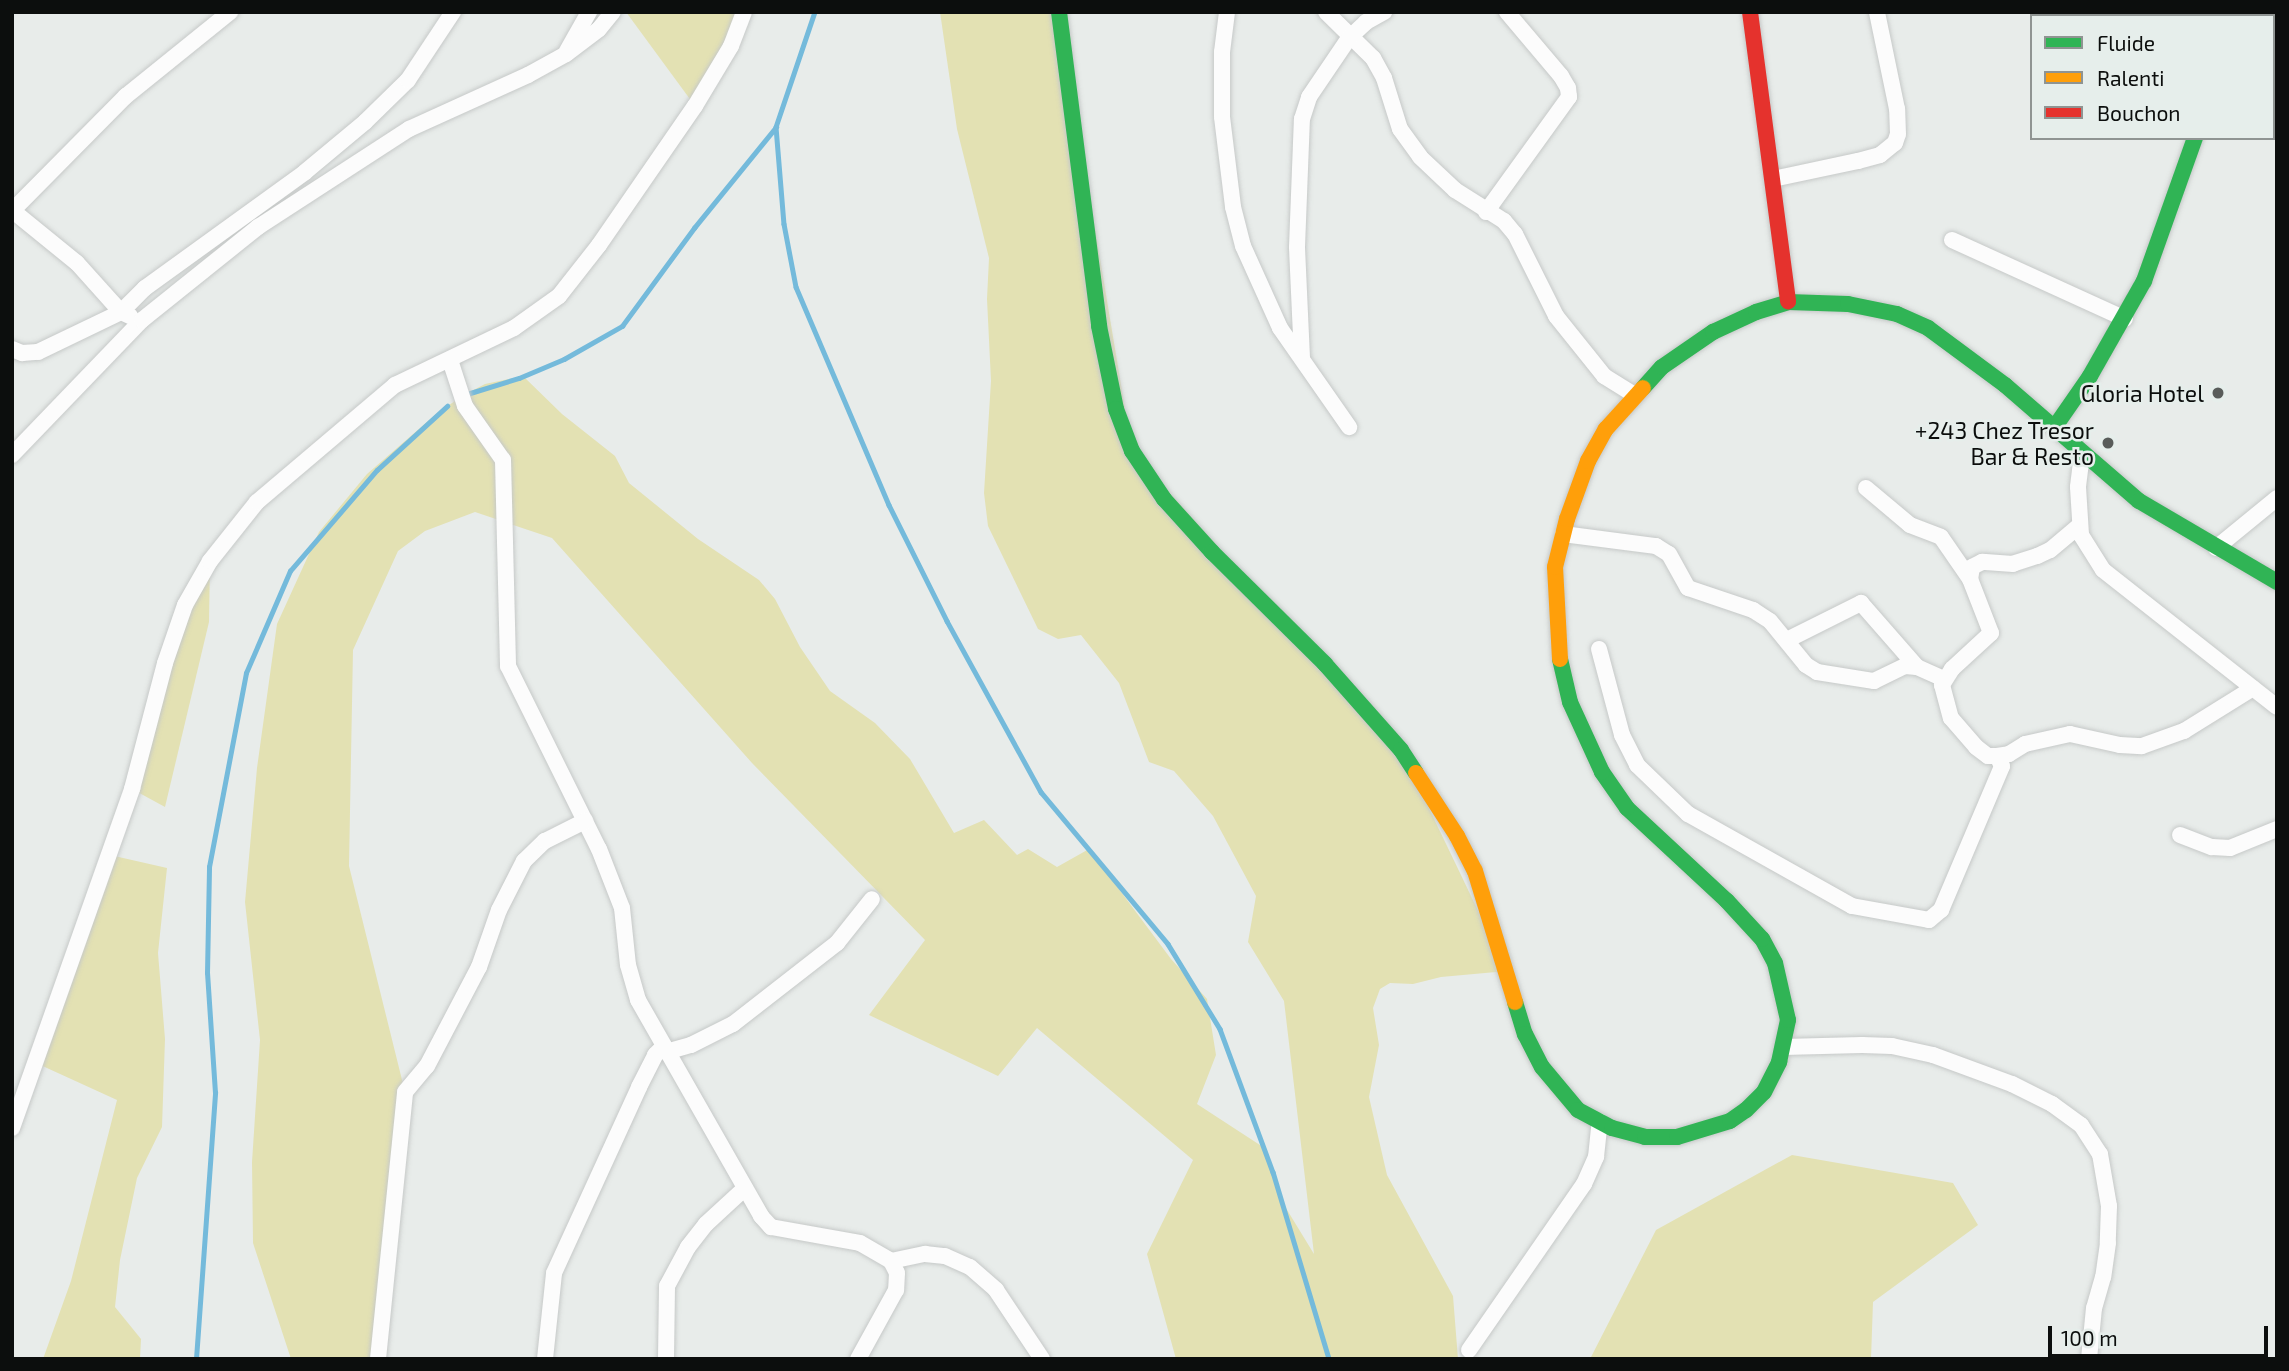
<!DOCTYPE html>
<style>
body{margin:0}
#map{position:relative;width:2289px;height:1371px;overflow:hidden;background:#e8ecea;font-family:"Exo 2",sans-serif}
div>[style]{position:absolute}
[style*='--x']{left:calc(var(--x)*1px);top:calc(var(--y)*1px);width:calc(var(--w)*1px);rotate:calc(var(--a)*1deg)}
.green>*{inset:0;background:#e3e1b3}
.stream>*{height:4.5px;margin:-2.25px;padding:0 2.25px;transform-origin:2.25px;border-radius:2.25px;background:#74badb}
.roads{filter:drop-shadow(0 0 2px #c6c9c8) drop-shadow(0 0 2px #c6c9c8)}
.street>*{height:16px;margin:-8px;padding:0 8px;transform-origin:8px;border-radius:8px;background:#fcfcfc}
.fast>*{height:16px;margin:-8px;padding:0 8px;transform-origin:8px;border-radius:8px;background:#30b455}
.slow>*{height:16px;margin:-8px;padding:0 8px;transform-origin:8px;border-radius:8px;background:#ff9f0a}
.jam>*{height:16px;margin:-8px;padding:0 8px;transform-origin:8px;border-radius:8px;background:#e5322d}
.dots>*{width:19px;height:19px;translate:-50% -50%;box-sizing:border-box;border:4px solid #e6eeeb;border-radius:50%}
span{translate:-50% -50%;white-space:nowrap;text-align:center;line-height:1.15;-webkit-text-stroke:5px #e6eeeb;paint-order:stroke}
.poi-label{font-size:23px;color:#0c0e0d}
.right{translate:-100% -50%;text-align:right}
.frame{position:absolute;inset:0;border:14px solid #0c0e0d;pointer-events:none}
.legend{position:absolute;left:2030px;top:14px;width:245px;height:126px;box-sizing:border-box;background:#e6eeeb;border:2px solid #8f9492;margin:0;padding:9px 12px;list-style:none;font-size:21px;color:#0c0e0d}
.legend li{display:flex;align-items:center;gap:14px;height:35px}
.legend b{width:35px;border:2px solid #8f9492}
.scale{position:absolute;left:2048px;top:1326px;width:220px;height:32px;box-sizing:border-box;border:4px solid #0c0e0d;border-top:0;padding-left:9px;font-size:21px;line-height:24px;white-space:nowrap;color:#0c0e0d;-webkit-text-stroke:5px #e6eeeb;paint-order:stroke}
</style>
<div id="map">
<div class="green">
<div style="clip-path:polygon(626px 12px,744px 12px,695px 106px)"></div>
<div style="clip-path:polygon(940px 12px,1059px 12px,1132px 451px,1401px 750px,1507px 971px,1441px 977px,1413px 984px,1390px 983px,1380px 989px,1373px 1008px,1379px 1045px,1369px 1097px,1387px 1175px,1453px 1296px,1458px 1359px,1176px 1359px,1147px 1254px,1193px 1160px,1037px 1028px,998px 1076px,869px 1015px,925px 940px,752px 763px,552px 538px,475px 512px,425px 531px,398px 551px,353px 650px,349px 866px,405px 1092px,378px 1359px,291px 1359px,253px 1243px,252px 1162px,260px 1040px,245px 902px,257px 768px,277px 624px,319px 532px,367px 474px,435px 415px,462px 396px,485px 384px,523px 376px,562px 414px,615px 456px,629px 483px,698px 539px,759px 580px,775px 599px,800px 647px,830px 691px,875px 723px,910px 759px,954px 833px,984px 820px,1017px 855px,1028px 849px,1057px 867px,1089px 849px,1171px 959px,1207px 999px,1216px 1055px,1197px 1104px,1263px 1147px,1281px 1200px,1314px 1254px,1284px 1001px,1248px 942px,1256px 896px,1213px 816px,1174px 771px,1149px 762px,1119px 683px,1081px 635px,1058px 639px,1038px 629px,988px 526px,984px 493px,991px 381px,987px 299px,989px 258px,957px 129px)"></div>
<div style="clip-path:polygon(210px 561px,209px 622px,165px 807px,132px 789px,165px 663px)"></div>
<div style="clip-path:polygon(110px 855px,167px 868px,158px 953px,165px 1039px,162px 1127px,137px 1178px,120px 1260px,115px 1307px,141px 1339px,140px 1359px,43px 1359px,71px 1281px,117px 1100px,36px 1063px)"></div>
<div style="clip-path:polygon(1792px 1155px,1953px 1183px,1978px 1225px,1873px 1302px,1871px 1359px,1590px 1359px,1656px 1230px)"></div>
</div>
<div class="stream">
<div style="--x:815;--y:12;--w:121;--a:108.7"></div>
<div style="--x:776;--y:127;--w:97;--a:85.3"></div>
<div style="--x:784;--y:224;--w:64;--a:79.2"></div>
<div style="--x:796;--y:287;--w:237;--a:66.9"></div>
<div style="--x:889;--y:505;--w:130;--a:63.4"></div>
<div style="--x:947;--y:621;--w:195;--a:61.2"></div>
<div style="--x:1041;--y:792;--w:198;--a:50.1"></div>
<div style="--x:1168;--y:944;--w:100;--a:58.5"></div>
<div style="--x:1220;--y:1029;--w:153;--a:69.7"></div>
<div style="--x:1273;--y:1172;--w:195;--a:73.3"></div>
<div style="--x:467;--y:394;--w:54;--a:-17.1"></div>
<div style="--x:519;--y:378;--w:49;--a:-22.9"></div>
<div style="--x:564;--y:359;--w:67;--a:-29.6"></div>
<div style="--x:622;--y:326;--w:122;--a:-53.7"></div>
<div style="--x:694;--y:228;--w:130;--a:-50.9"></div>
<div style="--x:196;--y:1359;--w:267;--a:-85.9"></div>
<div style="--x:215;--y:1093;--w:120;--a:-93.8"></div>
<div style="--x:207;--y:973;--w:106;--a:-88.9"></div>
<div style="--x:209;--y:867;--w:197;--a:-79.2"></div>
<div style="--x:246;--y:673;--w:111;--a:-66.7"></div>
<div style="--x:290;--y:571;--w:133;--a:-49.3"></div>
<div style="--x:377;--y:470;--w:95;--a:-42.4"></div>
</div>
<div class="roads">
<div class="street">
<div style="--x:1227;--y:12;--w:40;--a:97.1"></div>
<div style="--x:1222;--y:52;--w:65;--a:90"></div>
<div style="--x:1222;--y:117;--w:91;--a:83"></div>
<div style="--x:1233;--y:207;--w:40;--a:75.6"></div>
<div style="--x:1243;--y:246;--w:90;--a:65.7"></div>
<div style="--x:1280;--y:328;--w:121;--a:55.1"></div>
<div style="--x:1326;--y:12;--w:66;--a:44.4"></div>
<div style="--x:1373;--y:58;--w:23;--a:61"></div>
<div style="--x:1384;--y:78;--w:53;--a:72.6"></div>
<div style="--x:1400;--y:129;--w:34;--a:54"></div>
<div style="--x:1420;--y:157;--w:48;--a:43.3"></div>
<div style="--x:1455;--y:190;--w:58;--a:32.3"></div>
<div style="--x:1504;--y:221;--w:17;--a:50"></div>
<div style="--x:1515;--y:234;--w:92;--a:63.4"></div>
<div style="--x:1556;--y:316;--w:77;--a:51.3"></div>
<div style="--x:1604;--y:376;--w:36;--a:32"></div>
<div style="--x:2251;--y:12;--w:8;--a:30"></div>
<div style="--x:2273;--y:23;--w:4;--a:27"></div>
<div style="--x:567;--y:51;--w:45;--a:-60.6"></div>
<div style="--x:1773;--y:179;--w:87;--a:-12"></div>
<div style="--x:1858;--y:161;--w:23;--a:-15"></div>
<div style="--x:1880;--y:155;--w:19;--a:-39"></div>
<div style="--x:1895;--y:143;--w:9;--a:-72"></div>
<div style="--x:1898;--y:134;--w:25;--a:-92"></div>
<div style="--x:1897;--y:109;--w:99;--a:-101.7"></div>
<div style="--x:12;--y:211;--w:162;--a:-45.3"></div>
<div style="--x:126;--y:96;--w:134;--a:-38.9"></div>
<div style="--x:13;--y:211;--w:82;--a:39.1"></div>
<div style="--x:77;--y:263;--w:66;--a:48.1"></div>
<div style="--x:121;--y:312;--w:34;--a:-45"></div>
<div style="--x:145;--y:288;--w:198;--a:-35.9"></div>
<div style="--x:305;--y:172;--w:78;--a:-39.8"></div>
<div style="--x:365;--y:122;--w:60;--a:-44.3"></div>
<div style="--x:408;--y:80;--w:82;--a:-56.5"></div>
<div style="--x:1486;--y:212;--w:142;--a:-54.2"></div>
<div style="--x:1569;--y:97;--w:9;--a:-96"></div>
<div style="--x:1568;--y:88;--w:14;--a:-120"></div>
<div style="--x:1561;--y:76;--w:84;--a:-130.2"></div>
<div style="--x:1952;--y:240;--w:190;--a:24.5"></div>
<div style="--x:12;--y:349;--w:11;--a:22"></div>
<div style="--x:22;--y:353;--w:16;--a:-4"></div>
<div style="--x:38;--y:352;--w:92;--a:-25.7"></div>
<div style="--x:121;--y:312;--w:10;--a:24"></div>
<div style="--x:1302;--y:358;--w:111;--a:-92.6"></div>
<div style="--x:1297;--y:247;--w:128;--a:-87.8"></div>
<div style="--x:1302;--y:119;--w:23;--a:-72"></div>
<div style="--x:1309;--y:97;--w:71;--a:-55.9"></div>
<div style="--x:1349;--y:38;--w:23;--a:-43"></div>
<div style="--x:1366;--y:22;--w:21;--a:-29"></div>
<div style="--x:450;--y:360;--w:48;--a:71.9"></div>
<div style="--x:465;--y:406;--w:66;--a:54.9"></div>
<div style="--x:503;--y:460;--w:206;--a:88.6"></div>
<div style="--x:508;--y:666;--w:204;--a:63.6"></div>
<div style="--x:599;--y:849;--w:63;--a:68.7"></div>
<div style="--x:622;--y:908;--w:57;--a:84"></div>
<div style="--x:628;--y:965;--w:36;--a:74"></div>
<div style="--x:638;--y:1000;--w:249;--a:60.3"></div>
<div style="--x:761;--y:1216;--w:15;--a:48"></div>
<div style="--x:771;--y:1227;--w:90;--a:10.2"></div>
<div style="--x:860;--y:1243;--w:36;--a:30"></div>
<div style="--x:891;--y:1261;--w:13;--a:63"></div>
<div style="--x:897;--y:1273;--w:17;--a:93"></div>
<div style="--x:896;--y:1290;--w:79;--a:118.8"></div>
<div style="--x:2082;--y:454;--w:33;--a:97"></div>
<div style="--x:2078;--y:487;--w:48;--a:86.4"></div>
<div style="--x:2081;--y:535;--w:41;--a:57.8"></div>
<div style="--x:2103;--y:570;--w:221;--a:38.2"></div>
<div style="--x:12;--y:455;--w:187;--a:-46.1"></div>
<div style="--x:142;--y:320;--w:149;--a:-38.7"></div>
<div style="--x:258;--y:227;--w:180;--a:-33"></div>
<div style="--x:409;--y:129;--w:131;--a:-24.4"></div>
<div style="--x:528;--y:75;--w:43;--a:-28.9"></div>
<div style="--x:566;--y:54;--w:41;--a:-37.1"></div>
<div style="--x:599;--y:29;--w:22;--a:-51"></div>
<div style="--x:1866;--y:488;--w:57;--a:40.1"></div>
<div style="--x:1910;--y:525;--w:33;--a:21"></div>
<div style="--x:1941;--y:537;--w:51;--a:55.4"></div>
<div style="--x:2080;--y:525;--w:39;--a:140"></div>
<div style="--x:2050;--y:550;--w:14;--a:155"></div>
<div style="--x:2037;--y:556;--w:25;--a:162"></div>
<div style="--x:2013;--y:564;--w:31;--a:-176"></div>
<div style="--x:1982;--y:562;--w:11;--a:153"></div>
<div style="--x:1972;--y:567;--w:12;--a:99"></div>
<div style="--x:1970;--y:579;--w:58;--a:68.7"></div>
<div style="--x:1991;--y:633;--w:53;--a:137.3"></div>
<div style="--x:1952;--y:669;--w:19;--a:122"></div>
<div style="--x:1942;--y:685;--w:34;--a:75"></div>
<div style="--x:1951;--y:718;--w:38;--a:49"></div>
<div style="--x:1976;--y:747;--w:15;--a:37"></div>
<div style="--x:1988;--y:756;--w:9;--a:0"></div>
<div style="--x:1997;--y:756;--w:12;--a:-9"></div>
<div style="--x:2009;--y:754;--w:19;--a:-32"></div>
<div style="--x:2025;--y:744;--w:46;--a:-12.5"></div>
<div style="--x:2070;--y:734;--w:51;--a:12.4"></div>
<div style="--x:2120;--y:745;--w:22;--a:3"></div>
<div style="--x:2142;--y:746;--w:45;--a:-19.7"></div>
<div style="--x:2184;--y:731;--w:81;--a:-31.9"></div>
<div style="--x:1563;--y:534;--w:94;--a:7.4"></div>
<div style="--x:1656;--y:546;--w:15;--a:32"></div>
<div style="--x:1669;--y:554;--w:39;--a:61"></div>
<div style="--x:1688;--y:588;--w:69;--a:18.7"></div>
<div style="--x:1753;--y:610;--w:20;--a:33"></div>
<div style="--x:1770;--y:621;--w:57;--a:50.7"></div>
<div style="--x:1806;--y:665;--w:13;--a:32"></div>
<div style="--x:1817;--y:672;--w:58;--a:9"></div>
<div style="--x:1874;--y:681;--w:34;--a:-26"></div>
<div style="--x:1905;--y:666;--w:12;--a:5"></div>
<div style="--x:1917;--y:667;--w:30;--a:24"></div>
<div style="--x:2216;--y:548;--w:79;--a:-39.3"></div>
<div style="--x:1787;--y:640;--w:83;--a:-26.6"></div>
<div style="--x:1861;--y:603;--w:85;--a:48.8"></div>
<div style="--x:1599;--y:649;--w:89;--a:75"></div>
<div style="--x:1622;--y:735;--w:34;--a:63"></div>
<div style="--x:1637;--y:765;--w:71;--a:43.9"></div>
<div style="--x:1688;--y:814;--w:188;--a:29.3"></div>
<div style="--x:1852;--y:906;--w:78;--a:10.3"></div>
<div style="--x:1929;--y:920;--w:16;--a:-40"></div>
<div style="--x:1941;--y:910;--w:156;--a:-67"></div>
<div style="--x:2002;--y:766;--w:11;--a:-117"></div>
<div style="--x:2180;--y:835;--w:34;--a:21"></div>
<div style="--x:2212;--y:847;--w:18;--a:3"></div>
<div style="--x:2230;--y:848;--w:51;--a:-22"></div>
<div style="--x:1783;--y:1047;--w:79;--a:-1.5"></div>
<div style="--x:1862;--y:1045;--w:30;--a:2"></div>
<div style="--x:1892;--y:1046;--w:42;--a:12.4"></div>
<div style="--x:1933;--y:1055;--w:84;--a:20.2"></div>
<div style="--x:2012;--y:1084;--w:45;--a:26.6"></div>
<div style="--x:2052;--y:1104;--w:36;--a:36"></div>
<div style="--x:2081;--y:1125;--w:35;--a:57"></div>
<div style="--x:2100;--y:1154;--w:53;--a:80.2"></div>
<div style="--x:2109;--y:1206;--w:37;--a:92"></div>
<div style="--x:2108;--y:1243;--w:34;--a:98"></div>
<div style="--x:2103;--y:1277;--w:32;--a:106"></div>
<div style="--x:2094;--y:1308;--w:51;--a:95.6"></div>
<div style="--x:666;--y:1052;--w:26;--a:-16"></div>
<div style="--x:691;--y:1045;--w:47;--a:-26.6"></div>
<div style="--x:733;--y:1024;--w:132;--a:-37.9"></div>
<div style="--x:837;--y:943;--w:56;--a:-51.5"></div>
<div style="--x:12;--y:1128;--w:360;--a:-70.5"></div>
<div style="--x:132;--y:789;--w:130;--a:-75.3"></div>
<div style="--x:165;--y:663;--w:61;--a:-71"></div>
<div style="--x:185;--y:605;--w:51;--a:-60.4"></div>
<div style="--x:210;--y:561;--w:75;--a:-51.5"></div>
<div style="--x:257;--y:502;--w:181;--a:-40.3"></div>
<div style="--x:395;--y:385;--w:132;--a:-25.6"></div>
<div style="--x:514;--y:328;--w:55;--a:-35.4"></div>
<div style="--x:559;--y:296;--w:65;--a:-51.9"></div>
<div style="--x:599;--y:245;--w:169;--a:-55.4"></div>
<div style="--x:695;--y:106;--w:70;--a:-59"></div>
<div style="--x:731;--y:46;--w:36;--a:-69"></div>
<div style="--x:891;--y:1261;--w:35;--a:-12"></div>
<div style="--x:925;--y:1254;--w:20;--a:6"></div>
<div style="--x:945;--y:1256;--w:27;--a:24"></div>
<div style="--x:970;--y:1267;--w:35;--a:41"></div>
<div style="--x:996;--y:1290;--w:83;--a:56.3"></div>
<div style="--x:1469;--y:1350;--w:202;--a:-55.3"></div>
<div style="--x:1584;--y:1184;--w:30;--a:-66"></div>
<div style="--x:1596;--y:1157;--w:36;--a:-84"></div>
<div style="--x:378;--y:1359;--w:268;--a:-84.2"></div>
<div style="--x:405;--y:1092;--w:34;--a:-50"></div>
<div style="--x:427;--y:1066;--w:112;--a:-62.3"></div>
<div style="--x:479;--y:967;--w:60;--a:-70.7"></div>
<div style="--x:499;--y:910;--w:55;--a:-63"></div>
<div style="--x:524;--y:861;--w:29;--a:-44"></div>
<div style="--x:545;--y:841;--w:45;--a:-26.6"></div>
<div style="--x:545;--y:1359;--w:86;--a:-84"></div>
<div style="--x:554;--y:1273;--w:205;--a:-65.4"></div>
<div style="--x:639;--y:1087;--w:36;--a:-63"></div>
<div style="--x:655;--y:1055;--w:11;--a:-45"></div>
<div style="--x:666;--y:1359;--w:73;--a:-89.2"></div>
<div style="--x:667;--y:1286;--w:44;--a:-61.7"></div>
<div style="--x:688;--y:1247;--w:29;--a:-52"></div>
<div style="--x:706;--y:1224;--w:53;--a:-42.7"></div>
</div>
<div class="fast">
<div style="--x:1059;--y:12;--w:317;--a:82.7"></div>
<div style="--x:1099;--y:326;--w:85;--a:78.4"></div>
<div style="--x:1116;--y:409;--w:45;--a:69.1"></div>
<div style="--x:1132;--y:451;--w:58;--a:56.3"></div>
<div style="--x:1164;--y:499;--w:72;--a:47.8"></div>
<div style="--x:1212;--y:552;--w:159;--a:44.7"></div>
<div style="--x:1325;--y:664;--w:115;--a:48.5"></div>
<div style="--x:1401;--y:750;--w:27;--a:57"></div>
<div style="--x:2232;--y:16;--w:4;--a:-76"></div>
<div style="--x:1643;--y:388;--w:28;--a:-48"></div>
<div style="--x:1662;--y:367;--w:62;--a:-34.5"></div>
<div style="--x:1713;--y:332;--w:47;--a:-24.9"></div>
<div style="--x:1756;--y:312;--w:34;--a:-17"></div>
<div style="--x:1788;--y:302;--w:60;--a:1.9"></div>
<div style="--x:1848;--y:304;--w:50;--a:11.5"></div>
<div style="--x:1897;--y:314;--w:34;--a:24"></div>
<div style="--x:1928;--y:328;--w:96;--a:36.5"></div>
<div style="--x:2005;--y:385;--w:177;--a:40.9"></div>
<div style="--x:2139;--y:501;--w:160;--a:30.4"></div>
<div style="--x:2054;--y:428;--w:63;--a:-55.3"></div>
<div style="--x:2090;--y:376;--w:109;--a:-60.4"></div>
<div style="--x:2144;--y:281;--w:152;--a:-70.4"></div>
<div style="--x:1515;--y:1002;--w:34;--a:73"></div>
<div style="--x:1525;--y:1034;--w:37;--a:63"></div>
<div style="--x:1542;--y:1067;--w:56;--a:50.1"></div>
<div style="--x:1578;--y:1110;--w:38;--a:28"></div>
<div style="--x:1612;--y:1128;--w:34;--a:15"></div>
<div style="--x:1645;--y:1137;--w:32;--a:0"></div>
<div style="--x:1677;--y:1137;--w:55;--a:-16.8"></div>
<div style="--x:1730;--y:1121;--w:19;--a:-35"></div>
<div style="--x:1746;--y:1110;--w:25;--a:-45"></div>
<div style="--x:1764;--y:1092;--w:34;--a:-63"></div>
<div style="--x:1779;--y:1062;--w:43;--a:-77.9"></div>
<div style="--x:1788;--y:1020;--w:58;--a:-102.8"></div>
<div style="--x:1775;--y:963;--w:27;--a:-118"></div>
<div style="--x:1762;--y:939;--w:52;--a:-132.6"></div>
<div style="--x:1727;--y:901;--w:137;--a:-137.1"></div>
<div style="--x:1627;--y:808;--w:44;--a:-124.8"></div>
<div style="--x:1602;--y:772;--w:77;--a:-114.6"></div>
<div style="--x:1570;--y:702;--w:44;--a:-103.1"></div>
</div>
<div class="slow">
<div style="--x:1560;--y:659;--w:92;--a:-93.1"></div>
<div style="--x:1555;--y:567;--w:49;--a:-76"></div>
<div style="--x:1567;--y:519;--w:62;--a:-70.1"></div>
<div style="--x:1588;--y:461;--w:37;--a:-61"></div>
<div style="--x:1606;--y:429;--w:55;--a:-47.9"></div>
<div style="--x:1416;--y:773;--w:75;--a:56.9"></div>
<div style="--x:1457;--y:836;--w:39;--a:63"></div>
<div style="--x:1475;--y:871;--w:137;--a:73"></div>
</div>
<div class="jam">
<div style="--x:1750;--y:12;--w:292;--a:82.5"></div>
</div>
</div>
<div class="dots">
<div style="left:2218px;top:393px;background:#595c5a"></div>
<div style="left:2108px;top:443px;background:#595c5a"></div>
</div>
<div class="poi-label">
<span class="right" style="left:2204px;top:393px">Gloria Hotel</span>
<span class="right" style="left:2094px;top:443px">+243 Chez Tresor<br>Bar &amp; Resto</span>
</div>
<div class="frame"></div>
<ul class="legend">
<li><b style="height:9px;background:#30b455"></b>Fluide</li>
<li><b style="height:9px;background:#ff9f0a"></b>Ralenti</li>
<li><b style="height:9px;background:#e5322d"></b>Bouchon</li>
</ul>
<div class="scale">100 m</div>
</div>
